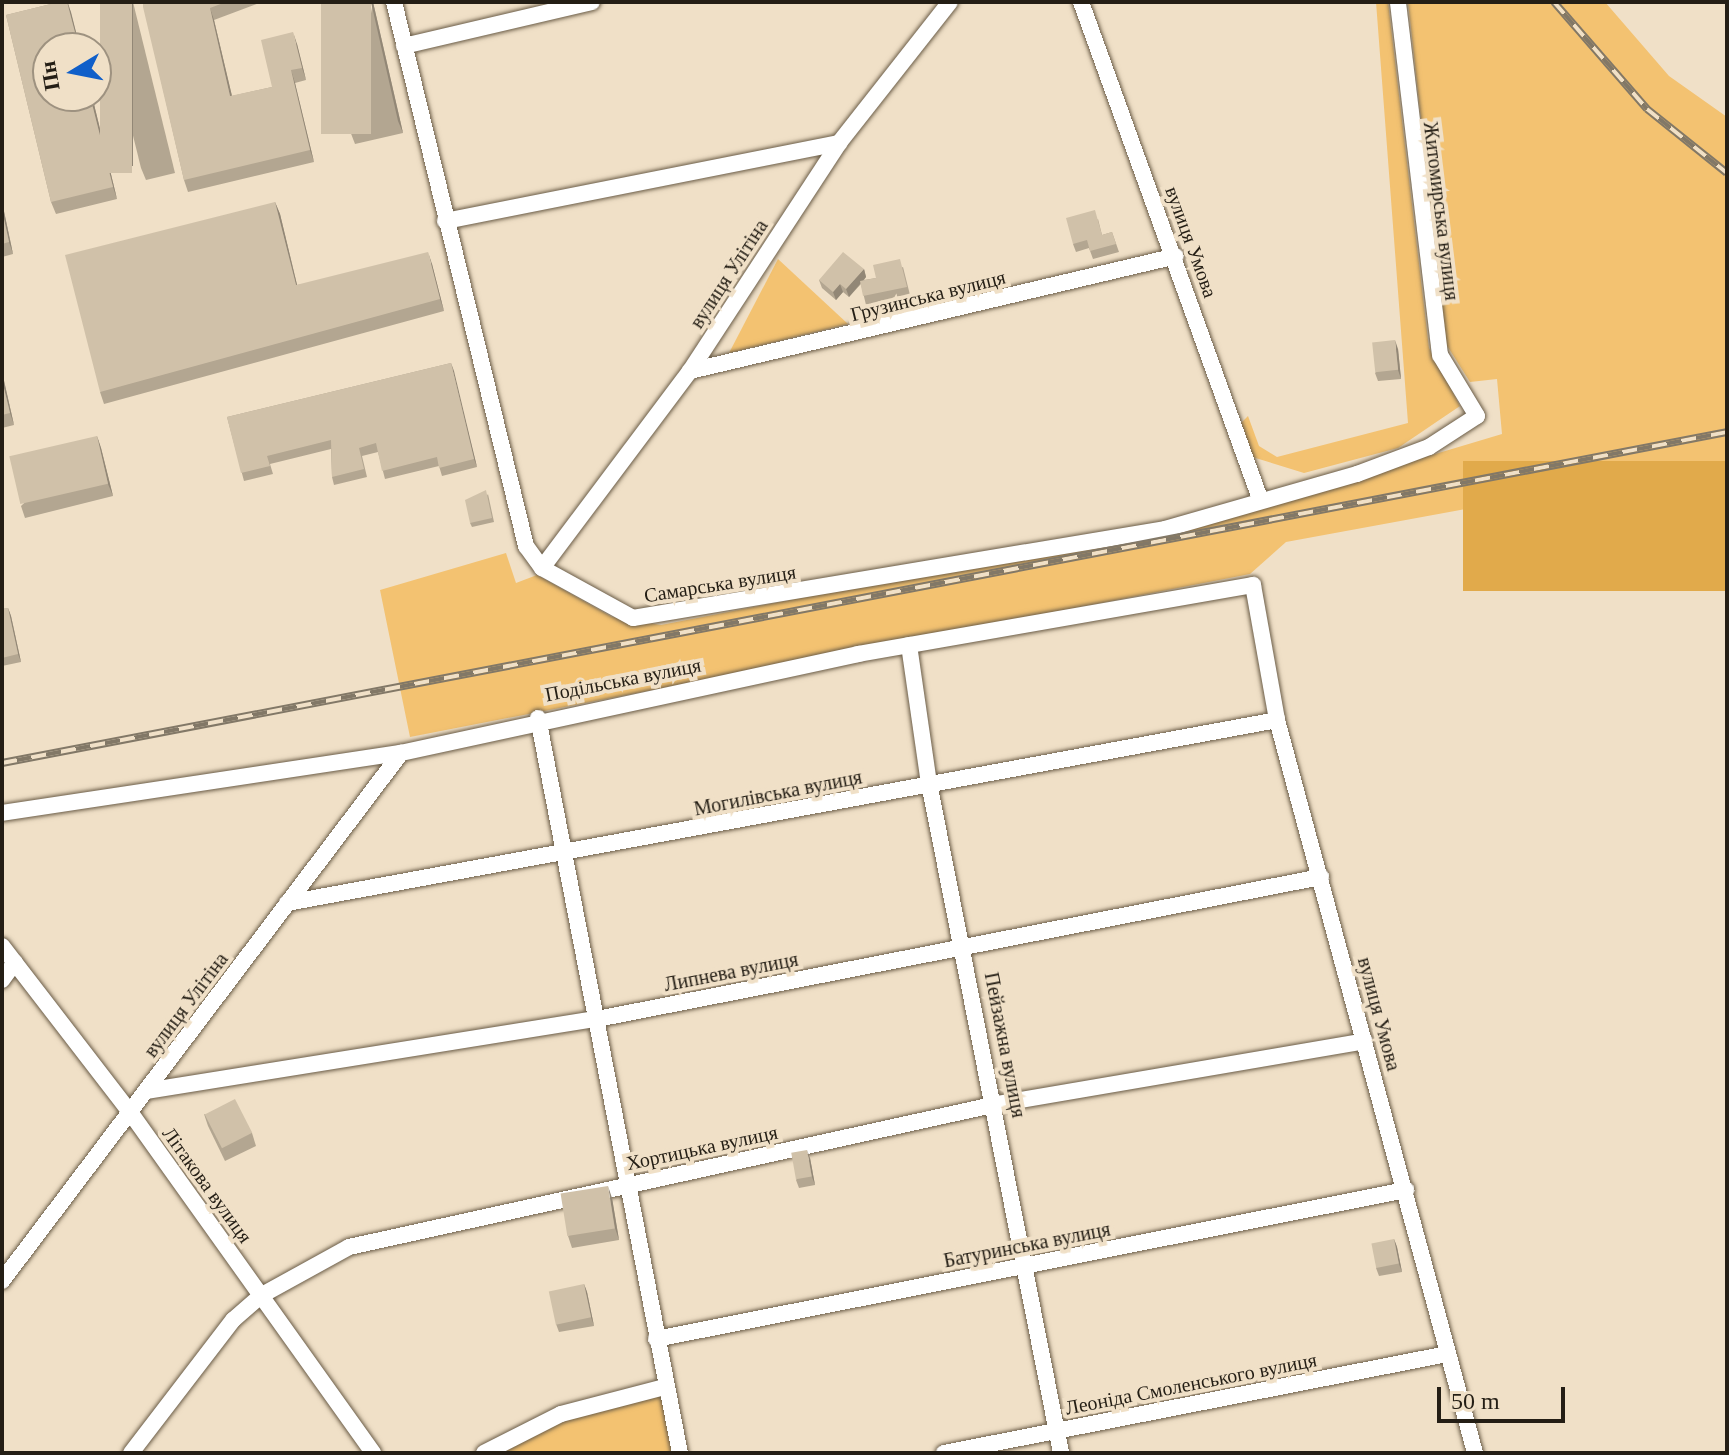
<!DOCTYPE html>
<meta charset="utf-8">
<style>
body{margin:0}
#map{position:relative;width:1729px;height:1455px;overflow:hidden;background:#f0e0c7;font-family:Georgia,serif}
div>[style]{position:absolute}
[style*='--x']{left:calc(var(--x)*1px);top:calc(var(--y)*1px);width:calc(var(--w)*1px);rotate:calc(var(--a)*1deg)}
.green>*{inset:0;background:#f3c271}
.forest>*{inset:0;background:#e1aa4b;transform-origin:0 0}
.roads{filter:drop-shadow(0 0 2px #6a5c47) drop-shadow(0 0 2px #6a5c47)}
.street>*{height:16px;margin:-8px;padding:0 8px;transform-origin:8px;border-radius:8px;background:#fff}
.rail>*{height:8px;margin-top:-4px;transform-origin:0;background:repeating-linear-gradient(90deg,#f0e0c7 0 15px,#827867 0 30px);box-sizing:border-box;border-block:2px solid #827867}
.wall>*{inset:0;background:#b3a691}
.shaded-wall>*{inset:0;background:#928776;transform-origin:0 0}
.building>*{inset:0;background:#d0c1a9;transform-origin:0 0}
span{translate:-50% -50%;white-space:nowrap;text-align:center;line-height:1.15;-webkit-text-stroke:8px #f0e0c7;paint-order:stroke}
.street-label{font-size:20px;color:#241e15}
.frame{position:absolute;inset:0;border:4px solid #241e15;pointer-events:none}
.north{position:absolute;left:32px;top:32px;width:80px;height:80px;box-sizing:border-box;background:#f0e0c7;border:2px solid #9e9280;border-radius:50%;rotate:260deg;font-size:22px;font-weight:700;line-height:32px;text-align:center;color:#241e15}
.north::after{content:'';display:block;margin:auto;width:28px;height:36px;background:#105fc9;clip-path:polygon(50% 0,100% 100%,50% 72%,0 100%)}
.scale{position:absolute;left:1437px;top:1387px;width:128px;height:36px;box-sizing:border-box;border:4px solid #241e15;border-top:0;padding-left:10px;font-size:24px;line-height:28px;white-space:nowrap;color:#241e15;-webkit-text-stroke:6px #f0e0c7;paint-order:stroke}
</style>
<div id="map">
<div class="green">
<div style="clip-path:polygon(1376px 2px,1388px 2px,1429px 348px,1460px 406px,1398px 448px,1304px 473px,1249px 456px,1241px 423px,1248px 416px,1259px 446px,1277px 457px,1408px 423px)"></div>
<div style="clip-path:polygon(1408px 2px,1605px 2px,1669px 76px,1727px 117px,1727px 461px,1286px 542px,1250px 574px,410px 737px,380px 590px,506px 553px,516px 583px,537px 575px,612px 617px,661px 625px,1238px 513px,1502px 434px,1497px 379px,1470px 382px,1446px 344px)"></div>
<div style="clip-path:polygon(778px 259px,848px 324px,729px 353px)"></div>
<div style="clip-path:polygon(661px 1394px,673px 1453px,493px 1453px,562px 1417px)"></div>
</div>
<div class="forest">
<div style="left:1727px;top:461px;width:130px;height:264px;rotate:90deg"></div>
</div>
<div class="roads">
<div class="street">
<div style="--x:394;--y:2;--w:560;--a:76.36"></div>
<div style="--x:526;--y:546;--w:27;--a:54"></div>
<div style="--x:542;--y:568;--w:104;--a:28.8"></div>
<div style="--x:633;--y:618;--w:539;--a:-9.5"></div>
<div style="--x:1165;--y:529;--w:200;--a:-16"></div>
<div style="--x:1357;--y:474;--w:77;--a:-20.6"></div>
<div style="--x:1429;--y:447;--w:57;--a:-32.9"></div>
<div style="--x:1477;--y:416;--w:71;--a:-121.2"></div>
<div style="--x:1440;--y:355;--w:355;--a:-96.8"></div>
<div style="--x:1081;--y:2;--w:525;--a:70.18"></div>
<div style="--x:404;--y:46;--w:193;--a:-13.2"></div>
<div style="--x:445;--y:221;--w:402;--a:-11.2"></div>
<div style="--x:690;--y:371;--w:499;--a:-13.3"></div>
<div style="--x:542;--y:568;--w:246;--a:-53.1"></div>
<div style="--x:690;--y:371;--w:272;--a:-56.8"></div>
<div style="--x:839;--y:143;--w:179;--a:-51.8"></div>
<div style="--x:909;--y:645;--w:139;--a:81.8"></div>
<div style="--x:929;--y:783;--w:683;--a:78.85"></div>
<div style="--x:538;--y:718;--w:749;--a:79.07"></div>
<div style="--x:2;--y:813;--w:403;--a:-8.6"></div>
<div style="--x:401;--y:753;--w:468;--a:-12.2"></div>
<div style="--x:858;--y:654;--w:401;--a:-9.9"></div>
<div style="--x:1253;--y:585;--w:137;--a:79.9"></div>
<div style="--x:1277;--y:720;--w:759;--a:74.88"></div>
<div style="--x:287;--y:903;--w:1007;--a:-10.47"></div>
<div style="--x:2;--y:946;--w:210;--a:52.4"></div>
<div style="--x:130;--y:1112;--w:419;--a:54.5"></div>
<div style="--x:2;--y:980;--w:22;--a:-54"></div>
<div style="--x:146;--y:1091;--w:457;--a:-9.1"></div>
<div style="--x:597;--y:1019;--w:738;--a:-11.1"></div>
<div style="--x:2;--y:1281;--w:662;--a:-52.92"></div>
<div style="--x:656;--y:1339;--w:765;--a:-11.24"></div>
<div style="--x:131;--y:1453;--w:168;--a:-52.5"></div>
<div style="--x:233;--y:1320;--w:38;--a:-41"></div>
<div style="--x:262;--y:1295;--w:99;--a:-28.9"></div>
<div style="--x:349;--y:1247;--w:664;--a:-12.44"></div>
<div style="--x:997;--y:1104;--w:373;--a:-9.7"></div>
<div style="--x:484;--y:1453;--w:86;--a:-26.9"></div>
<div style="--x:561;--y:1414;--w:107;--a:-14.6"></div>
<div style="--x:944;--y:1453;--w:513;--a:-11.13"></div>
</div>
</div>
<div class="rail">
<div style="--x:1554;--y:2;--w:142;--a:49"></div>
<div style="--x:1647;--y:109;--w:102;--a:38.7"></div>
<div style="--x:2;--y:763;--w:1756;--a:-10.86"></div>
</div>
<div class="wall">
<div style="clip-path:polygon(59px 2px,68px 2px,80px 48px,48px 48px,48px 96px,92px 96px,117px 199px,56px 214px,51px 202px,6px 15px)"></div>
<div style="clip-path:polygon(100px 2px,133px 2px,175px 173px,146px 180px,141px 168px)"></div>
<div style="clip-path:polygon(143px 2px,262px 2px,214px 20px,232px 96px,272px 87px,297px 44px,306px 80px,295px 83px,314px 162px,188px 192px,184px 180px)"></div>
<div style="clip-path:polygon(373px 2px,403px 133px,355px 144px,350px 131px)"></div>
<div style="clip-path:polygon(2px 202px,13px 254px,2px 257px)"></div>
<div style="clip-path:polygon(275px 202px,280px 214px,297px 285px,432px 264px,444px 311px,104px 404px,100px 392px)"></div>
<div style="clip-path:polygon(1098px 219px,1102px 235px,1112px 232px,1119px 252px,1093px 259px,1089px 248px,1076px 252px,1073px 244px)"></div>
<div style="clip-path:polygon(903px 267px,910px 295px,866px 305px,861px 284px,849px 297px,843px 292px,836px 300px,822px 288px,819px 280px,864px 269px,866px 277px,864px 280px,876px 278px)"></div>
<div style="clip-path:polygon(1398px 349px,1401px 379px,1378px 381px,1375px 373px)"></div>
<div style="clip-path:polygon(451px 363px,477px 467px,442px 476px,439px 466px,385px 479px,378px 452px,362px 456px,367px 477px,334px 485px,332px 477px,331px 449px,270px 464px,273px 474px,244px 481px,227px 417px)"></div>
<div style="clip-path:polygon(2px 372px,14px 425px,2px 428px)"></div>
<div style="clip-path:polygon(97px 436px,101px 448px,113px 496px,25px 518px,21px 506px)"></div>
<div style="clip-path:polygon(488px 494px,494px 522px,472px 527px,470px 523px)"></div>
<div style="clip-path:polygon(8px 608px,11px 616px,21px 662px,2px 666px,2px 609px)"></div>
<div style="clip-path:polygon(204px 1114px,252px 1133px,256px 1146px,225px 1161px,208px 1126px)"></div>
<div style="clip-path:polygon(810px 1158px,815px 1185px,799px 1188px,796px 1180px)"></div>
<div style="clip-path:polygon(612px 1198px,619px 1240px,572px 1248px,568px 1236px)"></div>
<div style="clip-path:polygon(1394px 1239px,1397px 1247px,1402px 1272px,1379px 1276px,1376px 1268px)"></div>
<div style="clip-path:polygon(584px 1284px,587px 1292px,594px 1326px,559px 1332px,556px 1324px)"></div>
</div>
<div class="shaded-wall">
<div style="clip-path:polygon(67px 2px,71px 12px,80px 48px,79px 48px)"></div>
<div style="left:132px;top:2px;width:1px;height:164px"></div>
<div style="clip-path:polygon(371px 2px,373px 2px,403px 133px,398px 121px)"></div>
<div style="clip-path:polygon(210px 8px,214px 20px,235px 109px,230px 96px)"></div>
<div style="clip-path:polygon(293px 32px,297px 44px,306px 80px,302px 68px)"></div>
<div style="clip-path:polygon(291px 70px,295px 83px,314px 162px,310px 150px)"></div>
<div style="clip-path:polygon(90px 96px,92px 96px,117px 199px,113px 187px)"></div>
<div style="clip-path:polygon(2px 202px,13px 254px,9px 242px,2px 210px)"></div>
<div style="clip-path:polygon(275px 202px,280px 214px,300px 297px,296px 285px)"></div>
<div style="clip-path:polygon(428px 252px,432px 264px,444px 311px,440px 299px)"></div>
<div style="clip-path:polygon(864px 269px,866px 277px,849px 297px,846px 289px)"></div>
<div style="clip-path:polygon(840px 284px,843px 292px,836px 300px,833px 292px)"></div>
<div style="clip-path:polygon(1395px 340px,1398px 349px,1401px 379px,1398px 370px)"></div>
<div style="clip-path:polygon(451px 363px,454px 371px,477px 467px,474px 459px)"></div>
<div style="clip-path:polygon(2px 372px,14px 425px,10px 413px,2px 380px)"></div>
<div style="clip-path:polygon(97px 436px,101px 448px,113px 496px,108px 484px)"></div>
<div style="clip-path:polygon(8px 608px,11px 616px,21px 662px,18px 654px)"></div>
<div style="clip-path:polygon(807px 1150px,810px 1158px,815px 1185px,812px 1177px)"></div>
<div style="clip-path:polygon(608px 1186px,612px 1198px,619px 1240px,615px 1228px)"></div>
<div style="clip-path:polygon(1394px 1239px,1397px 1247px,1402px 1272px,1399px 1264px)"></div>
<div style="clip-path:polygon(584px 1284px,587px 1292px,594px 1326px,591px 1317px)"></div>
</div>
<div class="building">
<div style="clip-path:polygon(59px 2px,67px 2px,79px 48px,48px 48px,48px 96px,90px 96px,113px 187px,51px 202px,6px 15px)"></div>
<div style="left:100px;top:2px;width:32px;height:171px"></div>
<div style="clip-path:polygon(143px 2px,226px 2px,210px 8px,230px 96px,272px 87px,261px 40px,293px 32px,302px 68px,291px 70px,310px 150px,184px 180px,143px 7px)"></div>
<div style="left:321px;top:2px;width:50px;height:132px"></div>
<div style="clip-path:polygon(275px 202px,296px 285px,428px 252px,440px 299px,100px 392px,65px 255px)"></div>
<div style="clip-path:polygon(2px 210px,9px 242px,2px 244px)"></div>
<div style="clip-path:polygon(1095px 210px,1102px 235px,1112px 232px,1116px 244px,1090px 251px,1087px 240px,1073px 244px,1066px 218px)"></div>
<div style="clip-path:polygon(843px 252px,864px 269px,846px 289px,840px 284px,833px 292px,819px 280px)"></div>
<div style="clip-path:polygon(900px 259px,907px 287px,863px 296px,860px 281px,876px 278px,873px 265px)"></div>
<div style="left:1395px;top:340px;width:30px;height:23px;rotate:84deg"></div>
<div style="clip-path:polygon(451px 363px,474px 459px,439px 468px,437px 457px,382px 471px,376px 443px,359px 448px,364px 469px,332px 477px,331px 440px,267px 456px,270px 466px,241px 473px,227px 417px)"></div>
<div style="clip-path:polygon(2px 380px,10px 413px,2px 415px)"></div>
<div style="left:97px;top:436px;width:49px;height:90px;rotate:77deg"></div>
<div style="clip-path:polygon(486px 490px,492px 518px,470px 523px,465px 500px)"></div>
<div style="clip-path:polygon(8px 608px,18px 654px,2px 658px,2px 609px)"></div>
<div style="left:235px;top:1099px;width:38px;height:34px;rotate:63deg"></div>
<div style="left:807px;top:1150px;width:27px;height:16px;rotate:80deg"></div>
<div style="left:608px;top:1186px;width:43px;height:48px;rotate:81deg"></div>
<div style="left:1394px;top:1239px;width:25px;height:23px;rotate:79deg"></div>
<div style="left:584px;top:1284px;width:34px;height:36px;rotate:78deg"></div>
</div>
<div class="street-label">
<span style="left:1441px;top:211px;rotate:83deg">Житомирська вулиця</span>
<span style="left:1191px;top:242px;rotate:70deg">вулиця Умова</span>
<span style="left:729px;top:274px;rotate:-57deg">вулиця Улітіна</span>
<span style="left:928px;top:296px;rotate:-14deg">Грузинська вулиця</span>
<span style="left:720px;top:584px;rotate:-9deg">Самарська вулиця</span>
<span style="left:623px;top:680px;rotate:-11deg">Подільська вулиця</span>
<span style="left:778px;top:793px;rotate:-11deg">Могилівська вулиця</span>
<span style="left:731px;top:972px;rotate:-11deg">Липнева вулиця</span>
<span style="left:186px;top:1005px;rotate:-53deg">вулиця Улітіна</span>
<span style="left:1379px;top:1014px;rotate:75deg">вулиця Умова</span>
<span style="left:1005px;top:1045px;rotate:79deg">Пейзажна вулиця</span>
<span style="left:702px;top:1148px;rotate:-12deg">Хортицька вулиця</span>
<span style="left:207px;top:1185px;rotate:54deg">Літакова вулиця</span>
<span style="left:1027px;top:1245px;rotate:-11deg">Батуринська вулиця</span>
<span style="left:1191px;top:1384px;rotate:-11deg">Леоніда Смоленського вулиця</span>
</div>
<div class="frame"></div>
<div class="north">Пн</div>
<div class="scale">50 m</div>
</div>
